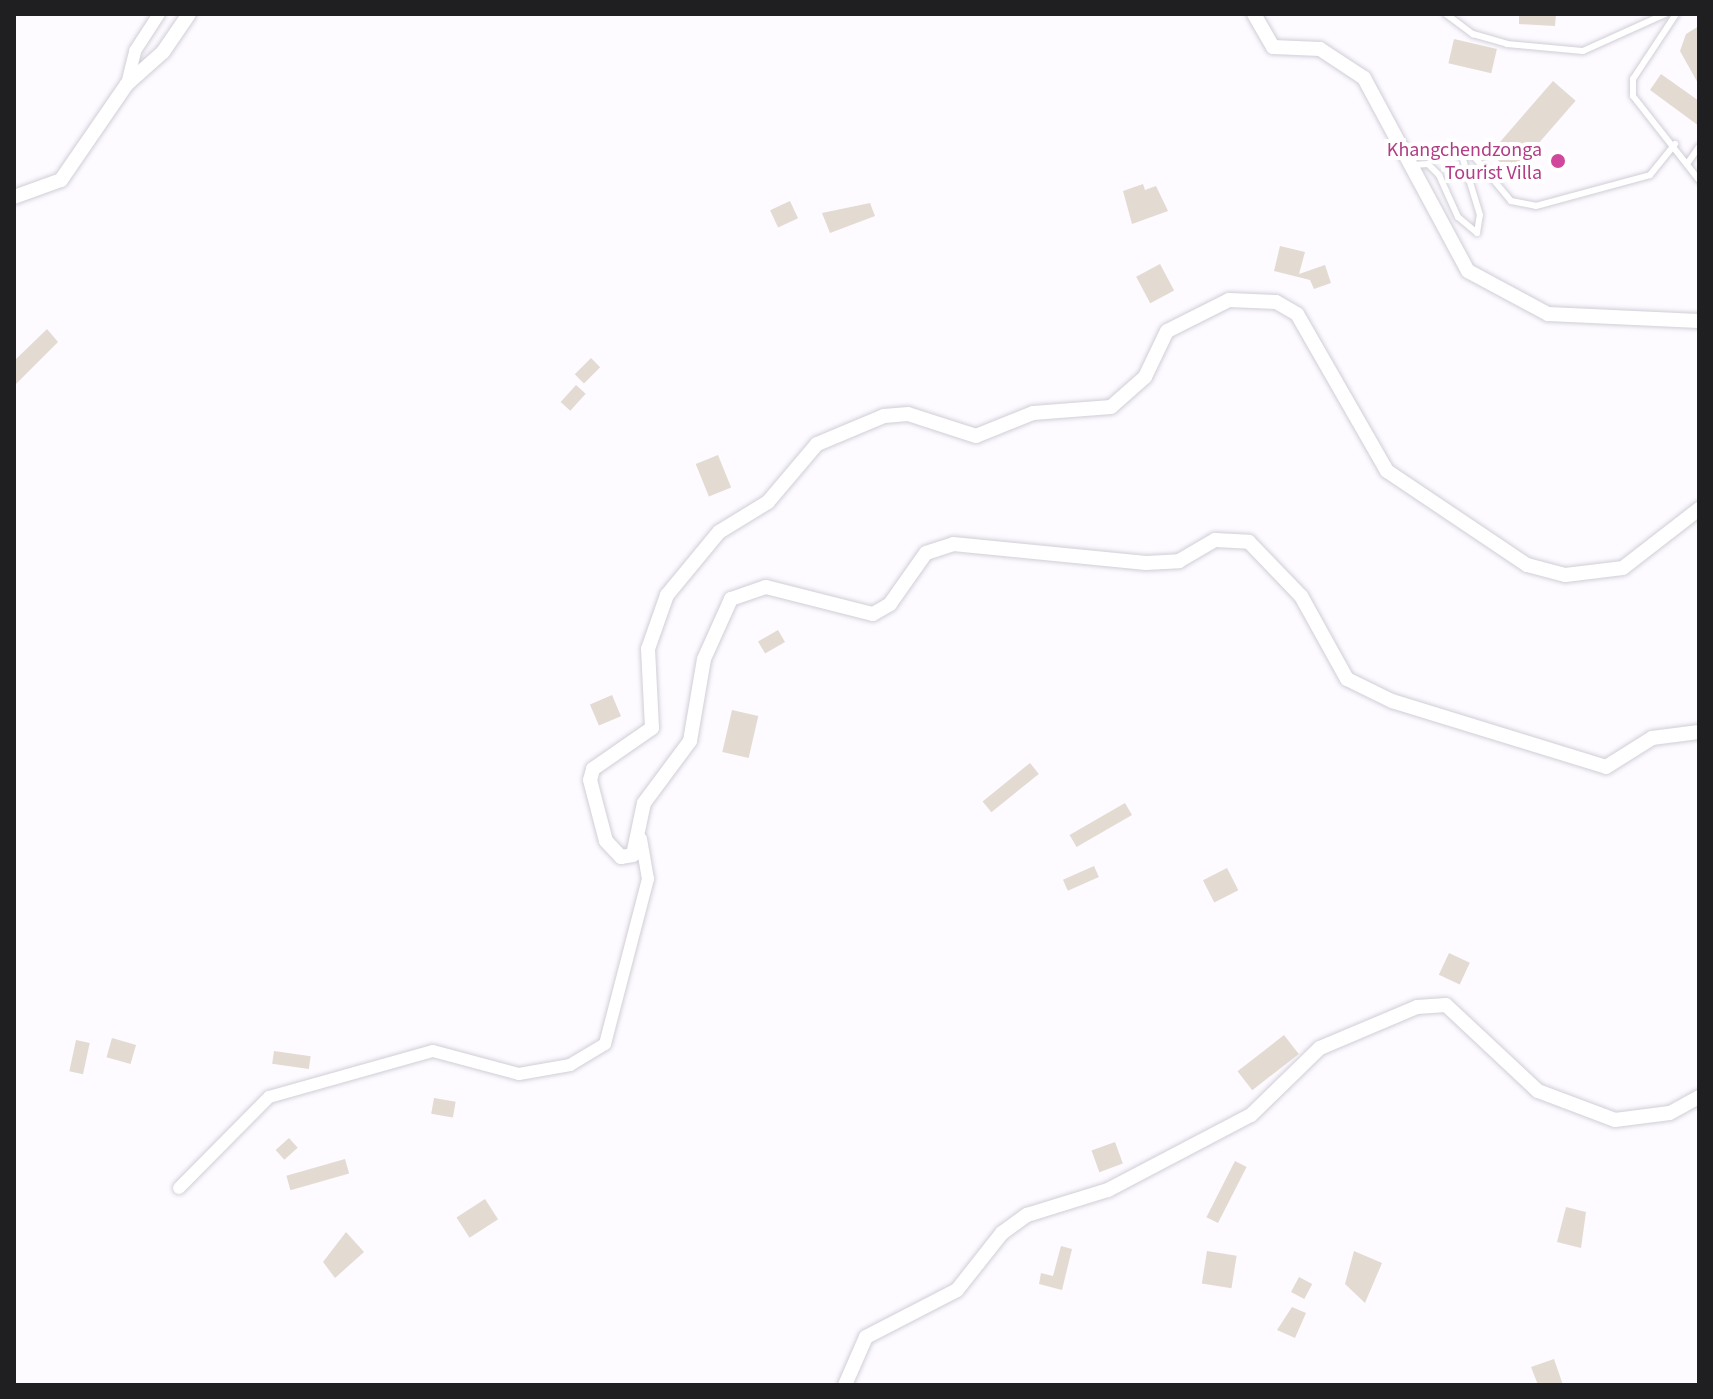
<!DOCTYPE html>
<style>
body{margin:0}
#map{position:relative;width:1713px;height:1399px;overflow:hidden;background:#fdfbff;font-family:"Source Sans 3",sans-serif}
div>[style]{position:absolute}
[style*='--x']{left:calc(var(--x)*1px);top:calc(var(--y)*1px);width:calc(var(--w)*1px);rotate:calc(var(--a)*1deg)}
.building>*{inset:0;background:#e3dad2;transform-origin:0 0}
.roads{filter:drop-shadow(0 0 2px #d1cdd7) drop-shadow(0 0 2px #d1cdd7)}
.service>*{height:6px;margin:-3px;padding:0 3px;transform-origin:3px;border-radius:3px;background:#fff}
.minor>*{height:12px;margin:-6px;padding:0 6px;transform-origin:6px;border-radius:6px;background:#fff}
.tertiary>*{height:14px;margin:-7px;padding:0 7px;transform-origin:7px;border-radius:7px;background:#fff}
.dots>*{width:22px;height:22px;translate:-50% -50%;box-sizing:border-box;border:4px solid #fff;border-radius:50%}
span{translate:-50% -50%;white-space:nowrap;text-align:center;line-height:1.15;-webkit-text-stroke:8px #fff;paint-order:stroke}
.hotel-label{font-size:20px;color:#b23c85}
.right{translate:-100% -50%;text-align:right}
.frame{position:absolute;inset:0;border:16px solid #1f1e21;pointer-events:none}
</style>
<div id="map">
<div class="building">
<div style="clip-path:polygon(1519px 14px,1556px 14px,1555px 26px,1519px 24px)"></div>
<div style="clip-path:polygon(1699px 26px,1699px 85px,1680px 51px,1686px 34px)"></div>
<div style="left:1454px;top:39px;width:44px;height:25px;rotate:13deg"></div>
<div style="clip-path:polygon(1661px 74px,1699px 101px,1699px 126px,1650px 90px)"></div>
<div style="left:1553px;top:81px;width:30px;height:96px;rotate:41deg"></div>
<div style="clip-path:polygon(1143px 184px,1145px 190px,1156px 186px,1168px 211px,1132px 224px,1123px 191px)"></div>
<div style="left:790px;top:201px;width:19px;height:22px;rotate:65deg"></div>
<div style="clip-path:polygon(870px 203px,875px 216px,830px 233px,822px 213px)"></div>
<div style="clip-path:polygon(1280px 246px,1305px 252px,1299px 274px,1325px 265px,1331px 283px,1314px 289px,1310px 280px,1274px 271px)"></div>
<div style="left:1160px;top:264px;width:30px;height:27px;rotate:62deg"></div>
<div style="clip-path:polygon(47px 329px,58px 342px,14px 386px,14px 361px)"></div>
<div style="left:591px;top:358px;width:13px;height:23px;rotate:45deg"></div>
<div style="left:576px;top:385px;width:13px;height:23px;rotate:42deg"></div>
<div style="left:718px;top:455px;width:35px;height:24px;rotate:68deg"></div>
<div style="left:778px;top:630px;width:14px;height:23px;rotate:60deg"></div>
<div style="left:612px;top:695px;width:23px;height:24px;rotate:67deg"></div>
<div style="left:732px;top:710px;width:27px;height:43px;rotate:13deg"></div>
<div style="left:1030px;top:763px;width:14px;height:61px;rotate:51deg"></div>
<div style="left:1125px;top:803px;width:14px;height:64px;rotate:60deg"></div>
<div style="left:1094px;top:866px;width:12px;height:34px;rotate:66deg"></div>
<div style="left:1227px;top:868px;width:25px;height:27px;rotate:63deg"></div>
<div style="left:1449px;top:953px;width:23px;height:24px;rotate:25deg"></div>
<div style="left:1284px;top:1035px;width:24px;height:59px;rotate:52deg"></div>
<div style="left:112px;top:1038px;width:25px;height:20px;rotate:16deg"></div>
<div style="left:76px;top:1040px;width:14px;height:32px;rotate:12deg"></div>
<div style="left:274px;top:1051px;width:37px;height:13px;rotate:8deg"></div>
<div style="left:434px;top:1098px;width:22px;height:16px;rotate:10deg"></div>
<div style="left:289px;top:1138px;width:13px;height:18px;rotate:48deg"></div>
<div style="left:1115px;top:1142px;width:23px;height:25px;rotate:70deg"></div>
<div style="left:345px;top:1159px;width:15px;height:61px;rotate:74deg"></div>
<div style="left:1235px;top:1161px;width:13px;height:63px;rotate:27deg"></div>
<div style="left:485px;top:1199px;width:24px;height:34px;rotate:57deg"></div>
<div style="clip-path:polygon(1566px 1207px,1586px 1212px,1581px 1248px,1557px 1242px)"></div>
<div style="clip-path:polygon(346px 1232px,364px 1252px,335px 1278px,323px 1262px)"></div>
<div style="clip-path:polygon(1061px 1246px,1072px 1249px,1062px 1290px,1039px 1284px,1041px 1273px,1053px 1276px)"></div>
<div style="left:1207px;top:1251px;width:30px;height:33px;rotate:9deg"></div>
<div style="clip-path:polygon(1354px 1251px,1382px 1263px,1365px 1303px,1345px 1284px)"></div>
<div style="left:1299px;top:1277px;width:15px;height:17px;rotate:28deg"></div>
<div style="clip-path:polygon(1292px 1307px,1306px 1313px,1295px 1338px,1277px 1330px)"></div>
<div style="clip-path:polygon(1554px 1359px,1563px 1385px,1538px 1385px,1531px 1367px)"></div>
</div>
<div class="roads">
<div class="service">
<div style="--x:1446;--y:14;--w:34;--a:37"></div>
<div style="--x:1473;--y:34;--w:35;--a:16"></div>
<div style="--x:1507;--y:44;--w:76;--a:5.3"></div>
<div style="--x:1583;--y:51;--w:90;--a:-24.3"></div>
<div style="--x:1676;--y:14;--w:78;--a:123.5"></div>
<div style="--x:1633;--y:79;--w:17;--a:90"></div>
<div style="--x:1633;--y:96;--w:107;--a:51.8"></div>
<div style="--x:1687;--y:164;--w:21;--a:-55"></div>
<div style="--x:1413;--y:165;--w:15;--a:-4"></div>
<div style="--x:1428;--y:164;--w:16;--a:45"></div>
<div style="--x:1439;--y:175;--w:46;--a:65.7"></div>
<div style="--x:1458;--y:217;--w:25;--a:40"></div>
<div style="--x:1477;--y:233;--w:18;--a:-81"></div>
<div style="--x:1480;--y:215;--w:65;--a:-107"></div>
<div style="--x:1461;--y:153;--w:11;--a:5"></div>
<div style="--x:1472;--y:154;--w:61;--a:50.3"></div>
<div style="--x:1511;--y:201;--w:25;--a:11"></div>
<div style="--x:1536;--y:206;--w:118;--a:-15.2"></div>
<div style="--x:1650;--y:175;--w:40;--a:-51"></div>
</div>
<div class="minor">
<div style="--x:127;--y:84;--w:34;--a:-76"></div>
<div style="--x:135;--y:51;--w:44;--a:-57"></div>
<div style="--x:179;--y:1188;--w:128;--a:-45.3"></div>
<div style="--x:269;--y:1097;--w:170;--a:-15.7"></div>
<div style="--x:433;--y:1051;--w:89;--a:15"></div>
<div style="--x:519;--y:1074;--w:52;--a:-10"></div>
<div style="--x:570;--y:1065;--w:41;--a:-31"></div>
<div style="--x:605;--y:1044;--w:171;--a:-75.4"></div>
<div style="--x:648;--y:879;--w:41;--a:-99.9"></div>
</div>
<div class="tertiary">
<div style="--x:1254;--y:14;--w:38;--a:60"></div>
<div style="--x:1273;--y:47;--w:47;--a:2.4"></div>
<div style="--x:1320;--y:49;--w:53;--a:33.4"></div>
<div style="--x:1364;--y:78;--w:219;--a:61.7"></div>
<div style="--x:1468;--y:271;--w:91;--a:28.3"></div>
<div style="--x:1548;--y:314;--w:151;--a:2.7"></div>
<div style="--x:14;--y:197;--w:50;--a:-19.9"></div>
<div style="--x:61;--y:180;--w:116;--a:-55.5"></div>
<div style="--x:127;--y:84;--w:48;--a:-41.6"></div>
<div style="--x:163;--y:52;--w:46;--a:-55.6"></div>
<div style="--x:1699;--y:509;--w:96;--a:142.2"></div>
<div style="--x:1623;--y:568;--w:58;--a:173.1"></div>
<div style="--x:1565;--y:575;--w:39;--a:-165"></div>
<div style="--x:1527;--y:565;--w:169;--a:-146.1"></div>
<div style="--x:1387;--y:471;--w:181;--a:-119.8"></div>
<div style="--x:1297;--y:314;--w:24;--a:-150"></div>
<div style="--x:1276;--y:302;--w:47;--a:-177.6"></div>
<div style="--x:1229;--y:300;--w:69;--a:153.4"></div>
<div style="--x:1167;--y:331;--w:51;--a:115.6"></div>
<div style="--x:1145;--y:377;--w:45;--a:138.6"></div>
<div style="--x:1111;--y:407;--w:78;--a:175.6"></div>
<div style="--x:1033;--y:413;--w:61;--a:158"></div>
<div style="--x:976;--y:436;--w:71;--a:-162.1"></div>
<div style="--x:908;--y:414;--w:24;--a:175"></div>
<div style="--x:884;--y:416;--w:73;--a:157.3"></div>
<div style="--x:817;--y:444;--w:76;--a:130.2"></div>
<div style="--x:768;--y:502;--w:57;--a:148.5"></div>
<div style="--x:719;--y:532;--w:82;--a:129.5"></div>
<div style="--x:667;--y:595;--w:57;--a:109.4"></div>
<div style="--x:648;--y:649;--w:79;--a:87.1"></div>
<div style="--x:652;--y:728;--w:72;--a:145.2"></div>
<div style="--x:593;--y:769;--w:11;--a:105"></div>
<div style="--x:590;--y:780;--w:63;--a:75.3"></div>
<div style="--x:606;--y:841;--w:22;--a:47"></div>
<div style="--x:621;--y:857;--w:12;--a:-9"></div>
<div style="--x:633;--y:855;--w:53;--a:-78.1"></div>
<div style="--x:644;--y:803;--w:77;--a:-53.4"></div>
<div style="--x:690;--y:741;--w:83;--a:-80.3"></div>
<div style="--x:704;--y:659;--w:66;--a:-65.8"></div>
<div style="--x:731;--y:599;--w:37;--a:-19"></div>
<div style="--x:766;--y:587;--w:110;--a:14.2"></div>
<div style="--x:873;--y:614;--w:20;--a:-30"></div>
<div style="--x:890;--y:604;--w:62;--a:-54.8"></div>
<div style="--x:926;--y:553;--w:28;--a:-18"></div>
<div style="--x:953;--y:544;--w:194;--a:5.6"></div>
<div style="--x:1146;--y:563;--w:33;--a:-3"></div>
<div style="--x:1179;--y:561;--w:42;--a:-30.3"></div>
<div style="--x:1215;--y:540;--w:34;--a:3"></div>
<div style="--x:1249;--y:542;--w:75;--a:46.1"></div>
<div style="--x:1301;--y:596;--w:95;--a:61"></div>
<div style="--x:1347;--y:679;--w:50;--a:26.1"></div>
<div style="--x:1392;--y:701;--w:224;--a:17.1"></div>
<div style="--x:1606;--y:767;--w:54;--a:-32.2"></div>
<div style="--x:1652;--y:738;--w:47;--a:-7.3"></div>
<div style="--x:845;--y:1385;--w:52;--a:-66.4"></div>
<div style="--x:866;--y:1337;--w:102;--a:-27.3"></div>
<div style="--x:957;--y:1290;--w:73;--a:-51.7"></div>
<div style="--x:1002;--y:1233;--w:31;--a:-36"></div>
<div style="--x:1027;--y:1215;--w:85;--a:-17.2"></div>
<div style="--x:1108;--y:1190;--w:161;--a:-27.7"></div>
<div style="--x:1251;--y:1115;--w:96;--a:-44.2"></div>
<div style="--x:1320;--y:1048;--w:105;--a:-22.9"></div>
<div style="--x:1417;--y:1007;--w:29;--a:-4"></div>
<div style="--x:1446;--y:1005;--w:126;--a:43.1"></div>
<div style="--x:1538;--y:1091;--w:82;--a:20.6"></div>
<div style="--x:1615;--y:1120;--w:55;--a:-7.3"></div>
<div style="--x:1670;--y:1113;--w:33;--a:-29"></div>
</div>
</div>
<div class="dots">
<div style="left:1558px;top:161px;background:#d1479c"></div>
</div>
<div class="hotel-label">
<span class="right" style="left:1542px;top:162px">Khangchendzonga<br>Tourist Villa</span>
</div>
<div class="frame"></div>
</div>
